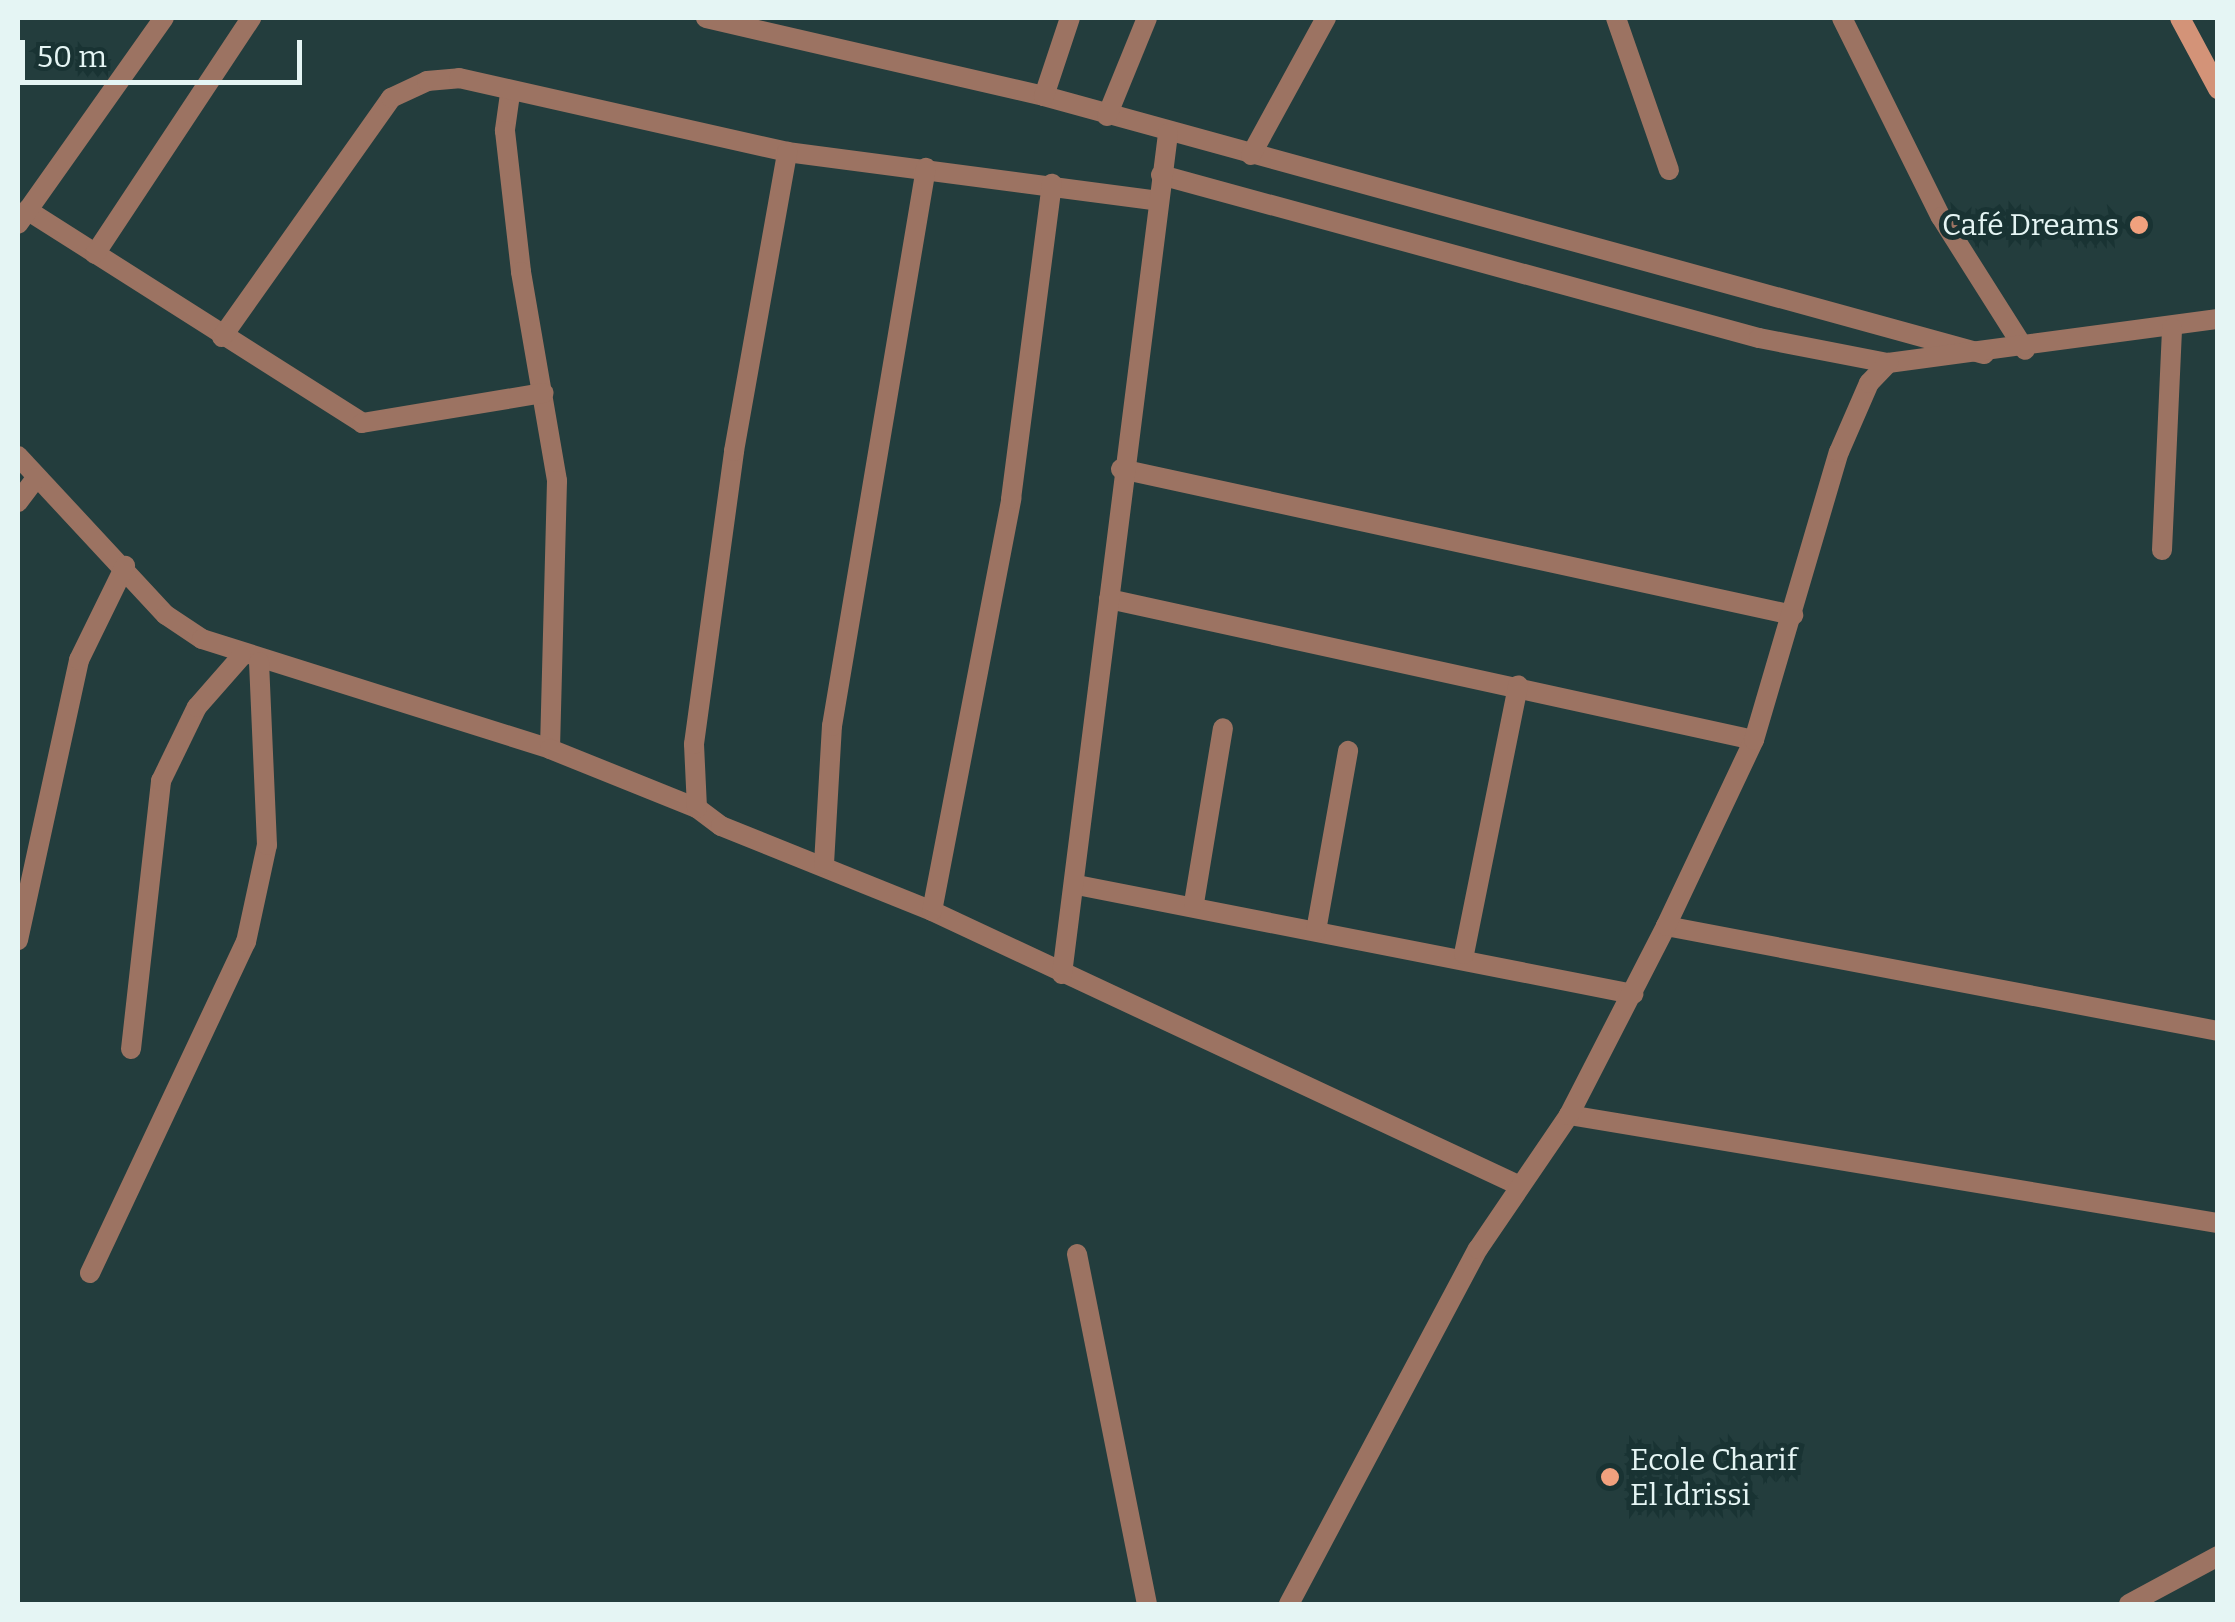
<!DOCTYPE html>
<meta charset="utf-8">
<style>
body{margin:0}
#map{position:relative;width:2235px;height:1622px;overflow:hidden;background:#233d3d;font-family:Bitter,serif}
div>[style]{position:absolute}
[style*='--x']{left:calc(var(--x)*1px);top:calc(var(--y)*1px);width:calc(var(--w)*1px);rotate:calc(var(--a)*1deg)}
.street>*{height:20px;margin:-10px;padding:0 10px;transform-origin:10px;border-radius:10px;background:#9c7362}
.secondary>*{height:20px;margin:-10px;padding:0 10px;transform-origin:10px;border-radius:10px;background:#d39378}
.dots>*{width:28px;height:28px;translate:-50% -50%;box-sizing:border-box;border:5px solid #193333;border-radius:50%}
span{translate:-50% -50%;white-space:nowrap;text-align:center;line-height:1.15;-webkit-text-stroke:10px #193333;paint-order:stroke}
.poi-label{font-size:30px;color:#e5f5f4}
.right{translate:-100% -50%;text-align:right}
.left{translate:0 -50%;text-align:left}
.frame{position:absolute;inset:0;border:20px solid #e5f5f4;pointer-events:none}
.scale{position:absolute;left:20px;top:40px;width:282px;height:45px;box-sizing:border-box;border:5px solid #e5f5f4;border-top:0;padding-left:12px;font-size:30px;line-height:35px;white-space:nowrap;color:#e5f5f4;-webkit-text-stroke:8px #193333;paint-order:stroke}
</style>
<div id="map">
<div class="street">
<div style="--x:706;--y:18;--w:347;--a:13"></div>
<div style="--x:1044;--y:96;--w:975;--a:15.35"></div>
<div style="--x:1616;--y:18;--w:161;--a:70.8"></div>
<div style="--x:1842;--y:18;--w:222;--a:63.6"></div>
<div style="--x:1941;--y:217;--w:157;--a:57.7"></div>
<div style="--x:510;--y:94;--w:37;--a:98"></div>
<div style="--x:505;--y:131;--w:142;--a:83.5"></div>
<div style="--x:521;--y:272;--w:212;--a:80.2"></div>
<div style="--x:557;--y:481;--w:268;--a:91.5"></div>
<div style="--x:1044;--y:96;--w:82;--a:-71.6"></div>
<div style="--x:1107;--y:116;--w:106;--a:-67.8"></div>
<div style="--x:1251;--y:155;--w:156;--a:-61.3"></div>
<div style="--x:1161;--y:175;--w:620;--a:15.25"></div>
<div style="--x:1759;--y:338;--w:131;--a:11"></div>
<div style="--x:1888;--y:363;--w:333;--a:-7.6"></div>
<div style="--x:27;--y:210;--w:397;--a:32.4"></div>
<div style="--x:362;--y:423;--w:184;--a:-9.4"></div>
<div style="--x:18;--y:224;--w:252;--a:-54.7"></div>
<div style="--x:95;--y:254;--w:283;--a:-56.5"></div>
<div style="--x:222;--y:337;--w:293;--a:-54.7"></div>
<div style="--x:391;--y:98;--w:40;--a:-25"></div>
<div style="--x:427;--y:81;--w:32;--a:-5"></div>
<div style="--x:459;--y:78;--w:336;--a:12.7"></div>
<div style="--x:787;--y:152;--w:373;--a:7.5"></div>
<div style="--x:18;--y:456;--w:217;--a:47.1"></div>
<div style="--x:166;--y:615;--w:43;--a:33.7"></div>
<div style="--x:202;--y:639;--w:365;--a:17.5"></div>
<div style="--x:550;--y:749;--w:158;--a:21.9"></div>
<div style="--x:697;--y:808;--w:30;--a:37"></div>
<div style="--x:721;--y:826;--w:227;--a:21.9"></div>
<div style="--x:932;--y:911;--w:647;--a:25.06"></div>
<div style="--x:1121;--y:469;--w:688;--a:12.26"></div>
<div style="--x:18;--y:502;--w:30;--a:-53"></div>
<div style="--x:2162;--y:550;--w:222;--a:-87.4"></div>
<div style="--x:1109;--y:599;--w:660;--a:12.33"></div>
<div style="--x:697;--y:808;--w:64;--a:-92.7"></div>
<div style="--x:694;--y:744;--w:296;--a:-82.2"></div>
<div style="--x:734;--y:451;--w:304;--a:-79.9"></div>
<div style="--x:824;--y:864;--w:138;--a:-86.7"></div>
<div style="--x:832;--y:726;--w:566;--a:-80.44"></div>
<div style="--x:1077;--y:885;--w:567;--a:11.09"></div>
<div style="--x:1194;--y:903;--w:177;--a:-80.6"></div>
<div style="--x:932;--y:911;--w:420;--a:-79.1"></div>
<div style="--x:1011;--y:499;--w:318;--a:-82.6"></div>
<div style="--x:1666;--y:926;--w:562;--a:10.77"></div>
<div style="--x:1316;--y:931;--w:183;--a:-79.9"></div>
<div style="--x:18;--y:940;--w:287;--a:-77.7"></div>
<div style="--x:79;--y:660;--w:105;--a:-63.9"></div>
<div style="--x:1464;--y:954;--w:274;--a:-78.6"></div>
<div style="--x:1062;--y:974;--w:847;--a:-82.81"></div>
<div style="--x:131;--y:1049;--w:270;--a:-83.6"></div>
<div style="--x:161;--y:781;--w:82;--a:-64.1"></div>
<div style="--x:197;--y:707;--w:67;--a:-48.7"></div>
<div style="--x:1569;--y:1115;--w:658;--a:9.45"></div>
<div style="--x:1077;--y:1254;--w:357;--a:78.7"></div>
<div style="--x:90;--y:1273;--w:366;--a:-64.8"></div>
<div style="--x:246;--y:942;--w:99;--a:-77.8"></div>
<div style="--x:267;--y:845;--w:183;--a:-92.5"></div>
<div style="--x:1289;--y:1604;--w:402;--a:-62"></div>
<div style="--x:1478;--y:1249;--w:162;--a:-55.8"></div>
<div style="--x:1569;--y:1115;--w:212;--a:-62.8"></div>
<div style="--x:1666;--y:926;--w:206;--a:-64.7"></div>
<div style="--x:1754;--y:740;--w:300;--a:-73.6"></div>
<div style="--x:1839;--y:452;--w:75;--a:-66.5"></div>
<div style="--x:1869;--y:383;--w:28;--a:-46"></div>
<div style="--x:2129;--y:1604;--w:101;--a:-28.3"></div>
</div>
<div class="secondary">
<div style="--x:2180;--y:18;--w:81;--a:61.8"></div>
</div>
<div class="dots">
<div style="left:2139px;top:225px;background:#f1a17e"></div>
<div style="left:1610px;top:1477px;background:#f1a17e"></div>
</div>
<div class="poi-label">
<span class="right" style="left:2119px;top:225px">Café Dreams</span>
<span class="left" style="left:1630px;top:1477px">Ecole Charif<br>El Idrissi</span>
</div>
<div class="frame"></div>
<div class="scale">50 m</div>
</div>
